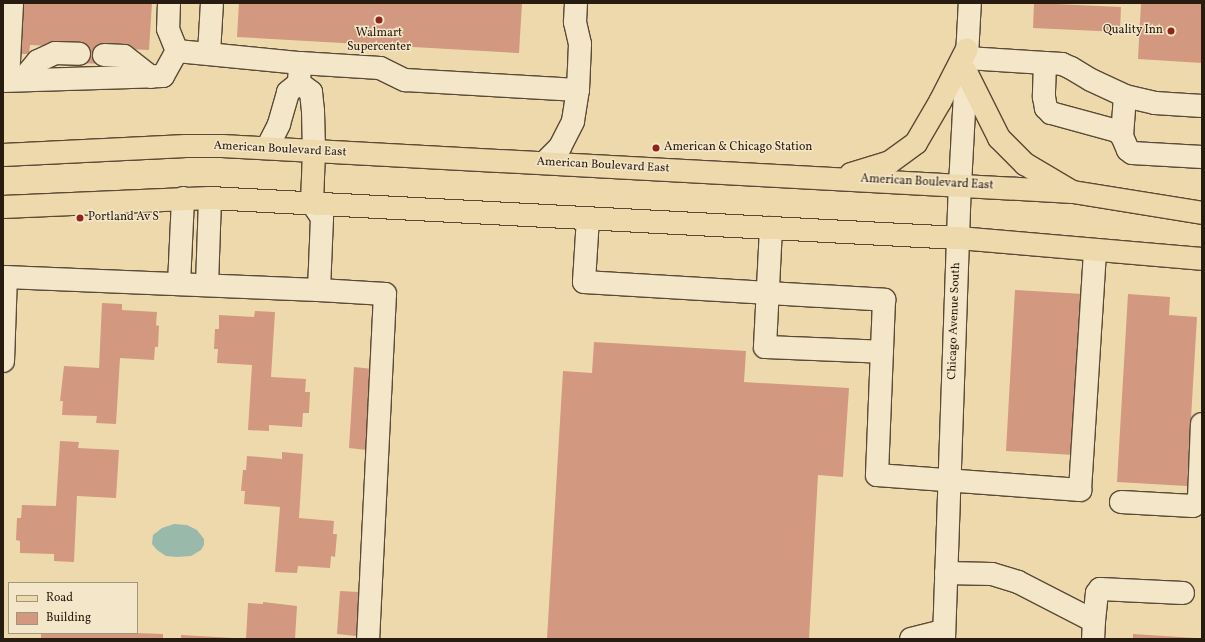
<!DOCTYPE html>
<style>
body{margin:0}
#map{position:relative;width:1205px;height:642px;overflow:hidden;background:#eed9ac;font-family:Vollkorn,serif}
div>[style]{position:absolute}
.water>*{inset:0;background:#99baaa}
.building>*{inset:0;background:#d39880}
.roads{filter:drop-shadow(1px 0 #5a4a36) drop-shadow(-1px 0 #5a4a36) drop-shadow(0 1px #5a4a36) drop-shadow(0 -1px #5a4a36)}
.minor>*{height:22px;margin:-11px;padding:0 11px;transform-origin:11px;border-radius:11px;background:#f4e6c9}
.major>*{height:22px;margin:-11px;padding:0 11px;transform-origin:11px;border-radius:11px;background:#eed9ac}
.dots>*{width:11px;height:11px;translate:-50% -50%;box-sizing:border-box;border:2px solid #f4e6c9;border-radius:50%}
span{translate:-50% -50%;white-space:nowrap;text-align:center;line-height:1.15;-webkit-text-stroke:3px #f4e6c9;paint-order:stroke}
.poi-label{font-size:12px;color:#281b0f}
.right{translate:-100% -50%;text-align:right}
.left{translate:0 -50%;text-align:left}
.street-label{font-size:12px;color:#281b0f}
.frame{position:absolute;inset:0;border:4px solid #281b0f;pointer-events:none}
.legend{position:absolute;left:8px;top:582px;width:130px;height:52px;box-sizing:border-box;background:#f4e6c9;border:1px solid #a2957f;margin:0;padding:5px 7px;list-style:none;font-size:12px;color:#281b0f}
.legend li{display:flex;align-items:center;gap:8px;height:20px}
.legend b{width:20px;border:1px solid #a2957f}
</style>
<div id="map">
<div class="water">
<i style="clip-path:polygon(174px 524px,187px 525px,197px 530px,204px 539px,204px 545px,201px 550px,191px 556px,177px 557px,166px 556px,157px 550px,152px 544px,153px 535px,162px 528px)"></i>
</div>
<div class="building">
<i style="clip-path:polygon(24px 3px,152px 3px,149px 50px,104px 48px,103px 64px,79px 63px,80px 47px,30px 45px,29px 54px,21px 54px)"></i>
<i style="clip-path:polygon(239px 3px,522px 3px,519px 53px,237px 37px)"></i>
<i style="clip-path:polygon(1034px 3px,1121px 7px,1120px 32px,1033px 28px)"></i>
<i style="clip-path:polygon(1141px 3px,1202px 4px,1202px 63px,1138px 59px)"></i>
<i style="clip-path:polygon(1015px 290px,1083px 294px,1074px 455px,1006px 451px)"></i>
<i style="clip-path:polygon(1128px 294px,1170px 297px,1169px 315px,1197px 317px,1187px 486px,1117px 482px)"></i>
<i style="clip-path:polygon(102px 303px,122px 304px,122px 310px,157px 312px,156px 325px,159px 326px,158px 347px,155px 347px,154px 360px,120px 358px,116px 424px,96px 423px,97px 416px,62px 415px,63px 401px,60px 401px,64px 366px,99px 368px)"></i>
<i style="clip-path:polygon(255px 311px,275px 312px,271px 377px,306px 379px,305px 392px,310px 392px,309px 413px,303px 413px,302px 427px,269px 425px,269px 431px,248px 430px,252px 365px,217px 363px,218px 349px,214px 349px,215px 329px,219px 329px,219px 315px,254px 317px)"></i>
<i style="clip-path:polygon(594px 342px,746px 351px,744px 382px,849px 388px,843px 477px,818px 475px,809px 639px,547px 639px,563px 371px,592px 373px)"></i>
<i style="clip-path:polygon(354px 367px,373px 369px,367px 450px,349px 448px)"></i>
<i style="clip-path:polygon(60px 441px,79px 442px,78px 448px,119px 450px,116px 498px,77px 496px,74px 562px,54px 561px,54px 554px,20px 553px,20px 541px,16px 540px,17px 518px,21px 518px,22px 505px,56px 506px)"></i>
<i style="clip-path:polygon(282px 452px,303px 454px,299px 518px,334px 521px,333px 534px,337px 534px,335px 557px,331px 556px,330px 568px,298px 566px,297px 573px,275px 572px,280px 507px,244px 504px,245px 491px,241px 491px,243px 470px,246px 470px,247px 456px,282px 459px)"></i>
<i style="clip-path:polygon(340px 591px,359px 592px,356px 636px,337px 634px)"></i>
<i style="clip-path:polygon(263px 602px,297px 606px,295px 639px,246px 639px,248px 603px,263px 604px)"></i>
<i style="clip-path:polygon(41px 633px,137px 633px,163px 634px,163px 639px,41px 639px)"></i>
<i style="clip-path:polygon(1133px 634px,1195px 638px,1195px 639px,1133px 639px)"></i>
<i style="clip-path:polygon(181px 635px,233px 638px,233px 639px,181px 639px)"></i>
</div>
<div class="roads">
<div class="minor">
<i style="left:169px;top:3px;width:26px;rotate:92deg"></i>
<i style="left:168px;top:29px;width:24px;rotate:68deg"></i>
<i style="left:209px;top:53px;width:50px;rotate:-86.6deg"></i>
<i style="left:104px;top:55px;width:20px;rotate:3deg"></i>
<i style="left:124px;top:56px;width:34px;rotate:38deg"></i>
<i style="left:967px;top:58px;width:78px;rotate:3.7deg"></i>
<i style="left:1045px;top:63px;width:34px;rotate:92deg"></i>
<i style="left:1044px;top:97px;width:11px;rotate:80deg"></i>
<i style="left:1046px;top:108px;width:7px;rotate:45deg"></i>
<i style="left:1051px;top:113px;width:68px;rotate:15.3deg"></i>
<i style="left:1117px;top:131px;width:7px;rotate:45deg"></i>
<i style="left:1122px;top:136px;width:15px;rotate:67deg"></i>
<i style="left:1128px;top:150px;width:5px;rotate:37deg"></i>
<i style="left:1132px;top:153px;width:70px;rotate:3.3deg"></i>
<i style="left:1045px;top:63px;width:17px;rotate:3deg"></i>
<i style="left:1062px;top:64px;width:10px;rotate:24deg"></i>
<i style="left:1071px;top:68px;width:23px;rotate:31deg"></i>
<i style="left:1091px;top:80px;width:38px;rotate:25deg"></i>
<i style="left:1125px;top:96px;width:31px;rotate:13deg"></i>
<i style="left:1155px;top:103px;width:47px;rotate:3.7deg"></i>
<i style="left:8px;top:80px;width:77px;rotate:-87deg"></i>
<i style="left:22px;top:80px;width:25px;rotate:-50deg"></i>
<i style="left:38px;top:61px;width:19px;rotate:-25deg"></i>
<i style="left:55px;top:53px;width:24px;rotate:2deg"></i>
<i style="left:3px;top:81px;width:160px;rotate:-1.8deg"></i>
<i style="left:163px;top:76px;width:29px;rotate:-61deg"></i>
<i style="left:177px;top:51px;width:124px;rotate:5.6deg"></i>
<i style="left:300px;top:63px;width:80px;rotate:3.6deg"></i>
<i style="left:380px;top:68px;width:28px;rotate:26deg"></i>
<i style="left:405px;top:80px;width:173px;rotate:3.3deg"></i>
<i style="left:578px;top:90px;width:46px;rotate:-87.5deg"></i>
<i style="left:580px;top:44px;width:23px;rotate:-103deg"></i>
<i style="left:575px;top:22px;width:19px;rotate:-87deg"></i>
<i style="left:299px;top:83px;width:15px;rotate:37deg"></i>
<i style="left:311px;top:92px;width:19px;rotate:84deg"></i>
<i style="left:313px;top:111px;width:40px;rotate:88.6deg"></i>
<i style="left:1122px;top:136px;width:40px;rotate:-85.7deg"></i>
<i style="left:267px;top:148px;width:27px;rotate:-63deg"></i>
<i style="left:279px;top:124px;width:33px;rotate:-74deg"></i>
<i style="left:288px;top:92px;width:14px;rotate:-39deg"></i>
<i style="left:299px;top:83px;width:20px;rotate:-87deg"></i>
<i style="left:544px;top:163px;width:23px;rotate:-45deg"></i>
<i style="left:560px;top:147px;width:29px;rotate:-63deg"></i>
<i style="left:573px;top:121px;width:31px;rotate:-81deg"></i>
<i style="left:312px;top:203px;width:18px;rotate:56deg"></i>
<i style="left:322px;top:218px;width:72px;rotate:92.4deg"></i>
<i style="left:319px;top:290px;width:66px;rotate:3.5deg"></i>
<i style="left:385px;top:294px;width:345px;rotate:92.8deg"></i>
<i style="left:588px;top:218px;width:64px;rotate:93.6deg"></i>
<i style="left:584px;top:282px;width:301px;rotate:3.4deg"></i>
<i style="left:884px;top:300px;width:175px;rotate:92.3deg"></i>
<i style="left:877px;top:475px;width:204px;rotate:4.2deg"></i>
<i style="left:1080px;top:490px;width:240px;rotate:-86.4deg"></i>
<i style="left:771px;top:228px;width:119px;rotate:92.9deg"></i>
<i style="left:765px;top:347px;width:117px;rotate:2.4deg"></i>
<i style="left:179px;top:284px;width:86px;rotate:-87.3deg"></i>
<i style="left:207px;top:285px;width:87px;rotate:-88deg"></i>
<i style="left:3px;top:361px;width:84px;rotate:-88deg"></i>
<i style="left:6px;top:277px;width:313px;rotate:2.4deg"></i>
<i style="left:1121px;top:502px;width:72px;rotate:3.2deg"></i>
<i style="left:1193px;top:506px;width:10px;rotate:-53deg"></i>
<i style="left:1199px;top:498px;width:74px;rotate:-87.7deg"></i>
<i style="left:946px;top:573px;width:46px;rotate:1.2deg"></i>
<i style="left:992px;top:574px;width:27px;rotate:17deg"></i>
<i style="left:1018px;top:582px;width:85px;rotate:27.2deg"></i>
<i style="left:1094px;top:621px;width:18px;rotate:93deg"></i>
<i style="left:1094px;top:621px;width:28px;rotate:-84deg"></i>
<i style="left:1097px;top:593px;width:5px;rotate:-53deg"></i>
<i style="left:1100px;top:589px;width:83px;rotate:2.8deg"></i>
<i style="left:911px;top:639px;width:34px;rotate:-14deg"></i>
<i style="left:944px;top:639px;width:454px;rotate:-88deg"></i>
<i style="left:960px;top:185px;width:182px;rotate:-86.9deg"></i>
</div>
<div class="major">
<i style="left:966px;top:72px;width:74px;rotate:63.4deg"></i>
<i style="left:999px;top:138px;width:37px;rotate:45deg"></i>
<i style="left:1025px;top:164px;width:51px;rotate:30.6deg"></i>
<i style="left:3px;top:155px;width:183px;rotate:-2.8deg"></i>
<i style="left:186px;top:146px;width:36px"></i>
<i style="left:222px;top:146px;width:852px;rotate:3.09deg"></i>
<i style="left:1073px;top:192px;width:131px;rotate:9.2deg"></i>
<i style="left:851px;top:174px;width:41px;rotate:-17.1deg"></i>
<i style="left:890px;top:162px;width:32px;rotate:-36deg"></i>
<i style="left:916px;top:143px;width:48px;rotate:-59.7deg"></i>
<i style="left:940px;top:102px;width:59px;rotate:-63deg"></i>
<i style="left:312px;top:203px;width:52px;rotate:-87.8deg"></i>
<i style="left:3px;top:207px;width:207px;rotate:-2.5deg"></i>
<i style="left:210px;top:198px;width:749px;rotate:3.06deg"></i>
<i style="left:958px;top:238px;width:245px;rotate:4.9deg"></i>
</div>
</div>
<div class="dots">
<i style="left:379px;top:20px;background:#8f2418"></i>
<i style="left:1171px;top:31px;background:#8f2418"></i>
<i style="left:656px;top:148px;background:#8f2418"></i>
<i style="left:80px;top:218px;background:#8f2418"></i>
</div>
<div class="poi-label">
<span class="right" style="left:1163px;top:31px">Quality Inn</span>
<span style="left:379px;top:41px">Walmart<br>Supercenter</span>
<span class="left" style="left:664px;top:148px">American &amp; Chicago Station</span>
<span class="left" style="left:88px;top:218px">Portland Av S</span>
</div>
<div class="street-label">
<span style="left:280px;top:150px;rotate:3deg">American Boulevard East</span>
<span style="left:603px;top:166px;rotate:3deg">American Boulevard East</span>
<span style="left:927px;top:183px;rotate:3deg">American Boulevard East</span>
<span style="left:955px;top:321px;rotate:-88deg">Chicago Avenue South</span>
</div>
<div class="frame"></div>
<ul class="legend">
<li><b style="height:5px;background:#eed9ac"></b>Road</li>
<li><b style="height:11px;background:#d39880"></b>Building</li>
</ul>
</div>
